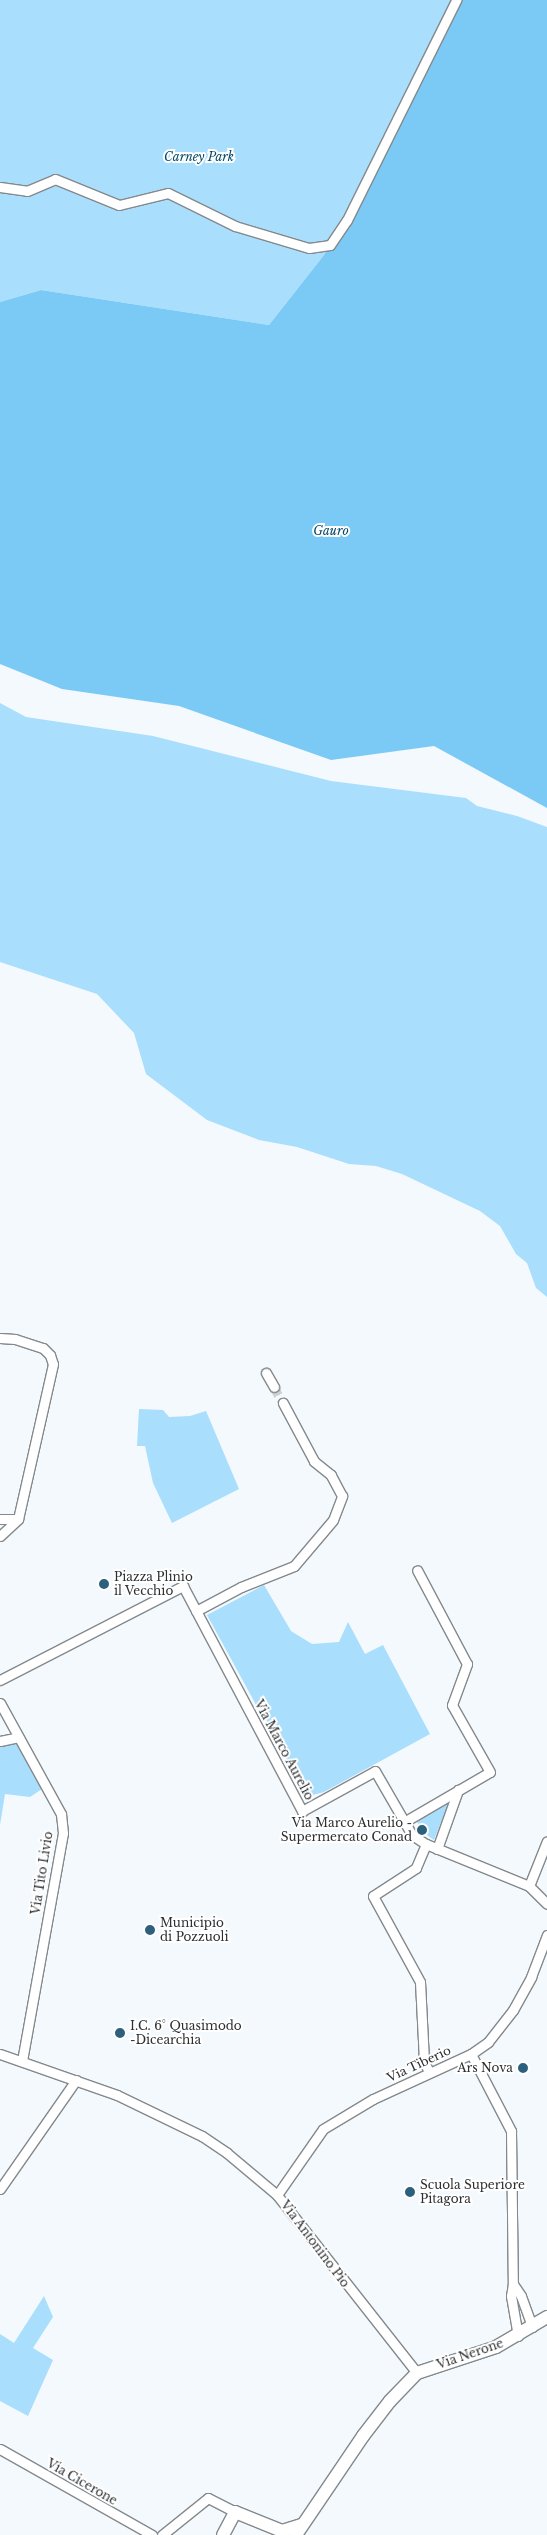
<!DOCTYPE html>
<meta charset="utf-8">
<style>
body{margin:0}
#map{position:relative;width:547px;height:2535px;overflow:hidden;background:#f4f9fd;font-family:"Libre Baskerville",serif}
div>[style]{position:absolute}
.green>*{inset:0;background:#a9defd}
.forest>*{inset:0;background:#7bcaf6}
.street-tunnel>*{height:9px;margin-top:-4.5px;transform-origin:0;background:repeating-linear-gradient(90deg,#ccd1d4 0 9px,transparent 0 13.5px)}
.roads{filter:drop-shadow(1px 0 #84898c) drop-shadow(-1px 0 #84898c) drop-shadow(0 1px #84898c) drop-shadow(0 -1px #84898c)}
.street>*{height:9px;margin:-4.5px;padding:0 4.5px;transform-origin:4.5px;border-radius:4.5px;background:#fff}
.secondary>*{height:12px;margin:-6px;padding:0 6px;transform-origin:6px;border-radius:6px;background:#fff}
.dots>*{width:14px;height:14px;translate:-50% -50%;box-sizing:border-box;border:2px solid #fff;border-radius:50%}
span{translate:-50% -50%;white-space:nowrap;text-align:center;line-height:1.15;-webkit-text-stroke:4px #fff;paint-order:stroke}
.park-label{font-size:12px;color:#064966;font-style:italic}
.poi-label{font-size:12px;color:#2d2f31}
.left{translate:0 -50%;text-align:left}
.right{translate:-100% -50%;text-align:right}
.street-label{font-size:12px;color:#2d2f31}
</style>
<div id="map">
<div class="green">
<i style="clip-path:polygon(0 0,450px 0,324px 255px,269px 325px,41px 290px,0 302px)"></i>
<i style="clip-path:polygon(0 703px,26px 717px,153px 736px,331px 781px,466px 798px,477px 806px,517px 816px,547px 827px,547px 1297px,536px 1288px,527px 1263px,516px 1254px,500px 1226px,480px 1211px,402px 1174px,376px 1166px,349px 1164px,297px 1147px,259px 1140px,207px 1120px,146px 1074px,134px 1033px,97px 994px,0 962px)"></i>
<i style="clip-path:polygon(139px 1409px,163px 1410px,169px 1417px,190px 1416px,206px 1411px,239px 1489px,172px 1523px,153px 1483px,145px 1446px,137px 1446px)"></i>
<i style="clip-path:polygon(264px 1585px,291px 1631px,312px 1644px,339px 1642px,348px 1622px,365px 1654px,383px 1645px,430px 1734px,324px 1792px,313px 1795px,303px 1791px,207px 1615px)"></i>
<i style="clip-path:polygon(16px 1741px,42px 1789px,30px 1797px,5px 1794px,0 1825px,0 1745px)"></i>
<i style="clip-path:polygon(450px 1800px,434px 1840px,424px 1833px,416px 1820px)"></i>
<i style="clip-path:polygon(44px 2296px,53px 2317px,33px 2348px,53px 2360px,28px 2416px,0 2401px,0 2334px,14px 2343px)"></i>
</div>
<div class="forest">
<i style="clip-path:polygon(450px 0,547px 0,547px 808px,434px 746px,331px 760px,179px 706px,62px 689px,0 664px,0 302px,41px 290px,269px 325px,324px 255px)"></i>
</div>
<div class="street-tunnel">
<i style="left:274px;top:1387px;width:18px;rotate:61deg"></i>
</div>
<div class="roads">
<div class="street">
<i style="left:0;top:187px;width:27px;rotate:8deg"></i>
<i style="left:27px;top:191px;width:30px;rotate:-23deg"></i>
<i style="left:55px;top:179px;width:69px;rotate:22.1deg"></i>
<i style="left:119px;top:205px;width:50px;rotate:-13.8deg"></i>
<i style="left:168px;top:193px;width:75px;rotate:26.2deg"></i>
<i style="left:235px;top:226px;width:77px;rotate:16.6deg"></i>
<i style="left:309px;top:248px;width:21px;rotate:-8deg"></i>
<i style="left:330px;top:245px;width:30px;rotate:-56deg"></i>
<i style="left:347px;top:220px;width:246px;rotate:-63.6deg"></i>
<i style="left:0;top:1338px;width:15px;rotate:4deg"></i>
<i style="left:15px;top:1339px;width:29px;rotate:18deg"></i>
<i style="left:43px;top:1348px;width:10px;rotate:45deg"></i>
<i style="left:50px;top:1355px;width:9px;rotate:72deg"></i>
<i style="left:53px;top:1364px;width:159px;rotate:102.7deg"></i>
<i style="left:18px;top:1519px;width:18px;rotate:180deg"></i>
<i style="left:266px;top:1373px;width:16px;rotate:60deg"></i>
<i style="left:0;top:1536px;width:25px;rotate:-43deg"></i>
<i style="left:196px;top:1611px;width:51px;rotate:-28.1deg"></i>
<i style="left:241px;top:1587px;width:57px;rotate:-21.6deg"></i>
<i style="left:294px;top:1566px;width:60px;rotate:-49.7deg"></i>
<i style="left:333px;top:1520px;width:26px;rotate:-69deg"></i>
<i style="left:342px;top:1496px;width:24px;rotate:-118deg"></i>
<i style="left:331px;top:1475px;width:22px;rotate:-141deg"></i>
<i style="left:314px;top:1461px;width:66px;rotate:-118.1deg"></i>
<i style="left:0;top:1680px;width:206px;rotate:-27.2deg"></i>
<i style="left:183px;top:1586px;width:255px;rotate:62.1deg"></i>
<i style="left:302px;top:1811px;width:83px;rotate:-28.7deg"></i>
<i style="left:375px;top:1771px;width:74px;rotate:60deg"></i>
<i style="left:412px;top:1835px;width:17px;rotate:33deg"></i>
<i style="left:426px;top:1844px;width:111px;rotate:22.2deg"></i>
<i style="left:529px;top:1886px;width:25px;rotate:45deg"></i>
<i style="left:0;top:1703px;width:127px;rotate:61.2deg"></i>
<i style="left:61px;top:1814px;width:19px;rotate:84deg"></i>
<i style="left:63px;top:1833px;width:232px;rotate:100.2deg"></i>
<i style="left:0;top:1741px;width:19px;rotate:-12deg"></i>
<i style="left:404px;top:1822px;width:99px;rotate:-30.2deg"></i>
<i style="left:490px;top:1772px;width:77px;rotate:-119.6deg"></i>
<i style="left:452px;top:1705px;width:44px;rotate:-69.9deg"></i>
<i style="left:467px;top:1664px;width:106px;rotate:-118deg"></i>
<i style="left:426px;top:1844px;width:26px;rotate:113deg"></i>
<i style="left:416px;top:1868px;width:51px;rotate:146.9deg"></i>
<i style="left:373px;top:1896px;width:98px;rotate:61.3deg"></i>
<i style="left:420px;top:1982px;width:80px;rotate:87.1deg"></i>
<i style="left:424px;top:2062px;width:11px;rotate:63deg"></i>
<i style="left:437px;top:1849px;width:63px;rotate:-70.4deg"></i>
<i style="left:529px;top:1886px;width:48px;rotate:-68.2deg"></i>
<i style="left:0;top:2054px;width:124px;rotate:19.3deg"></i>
<i style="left:117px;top:2095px;width:94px;rotate:25.8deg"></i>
<i style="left:202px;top:2136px;width:30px;rotate:34deg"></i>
<i style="left:227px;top:2153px;width:65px;rotate:40deg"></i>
<i style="left:277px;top:2195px;width:226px;rotate:51.8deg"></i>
<i style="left:471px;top:2054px;width:87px;rotate:62.5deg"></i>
<i style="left:511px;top:2131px;width:153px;rotate:89.3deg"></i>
<i style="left:0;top:2189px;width:133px;rotate:-55.1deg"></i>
<i style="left:277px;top:2195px;width:80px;rotate:-55.1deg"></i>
<i style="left:323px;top:2129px;width:58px;rotate:-31deg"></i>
<i style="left:373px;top:2099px;width:108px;rotate:-24.7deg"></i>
<i style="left:471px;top:2054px;width:21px;rotate:-35deg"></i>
<i style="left:488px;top:2042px;width:41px;rotate:-52deg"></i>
<i style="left:513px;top:2010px;width:38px;rotate:-61deg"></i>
<i style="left:531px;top:1977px;width:45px;rotate:-69.1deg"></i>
<i style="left:518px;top:2336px;width:41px;rotate:-99.9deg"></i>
<i style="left:511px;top:2296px;width:12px;rotate:-81deg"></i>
<i style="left:513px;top:2284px;width:14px;rotate:56deg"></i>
<i style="left:521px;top:2296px;width:33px;rotate:70deg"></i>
<i style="left:0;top:2449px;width:175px;rotate:29.5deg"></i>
<i style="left:162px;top:2535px;width:59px;rotate:-38.8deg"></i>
<i style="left:208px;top:2498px;width:30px;rotate:27deg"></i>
</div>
<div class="secondary">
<i style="left:223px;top:2535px;width:26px;rotate:-62deg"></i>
<i style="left:235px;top:2512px;width:51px;rotate:22deg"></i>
<i style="left:282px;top:2531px;width:21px;rotate:-17deg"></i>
<i style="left:296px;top:2535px;width:120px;rotate:-55.9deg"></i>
<i style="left:363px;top:2436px;width:44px;rotate:-52.4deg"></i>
<i style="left:390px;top:2401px;width:39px;rotate:-46deg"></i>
<i style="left:417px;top:2373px;width:83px;rotate:-18.2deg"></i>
<i style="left:496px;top:2347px;width:59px;rotate:-30.5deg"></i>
</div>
</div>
<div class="dots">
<i style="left:104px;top:1584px;background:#2c607d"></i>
<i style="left:422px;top:1830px;background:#2c607d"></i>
<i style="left:150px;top:1930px;background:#2c607d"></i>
<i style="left:120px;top:2033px;background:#2c607d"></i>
<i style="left:523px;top:2068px;background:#2c607d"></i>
<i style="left:410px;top:2192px;background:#2c607d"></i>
</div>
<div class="park-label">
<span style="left:199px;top:157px">Carney Park</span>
<span style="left:331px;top:531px">Gauro</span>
</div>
<div class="poi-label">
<span class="left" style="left:114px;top:1584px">Piazza Plinio<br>il Vecchio</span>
<span class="right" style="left:412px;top:1830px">Via Marco Aurelio -<br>Supermercato Conad</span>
<span class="left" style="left:160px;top:1930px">Municipio<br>di Pozzuoli</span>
<span class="left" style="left:130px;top:2033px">I.C. 6° Quasimodo<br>-Dicearchia</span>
<span class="right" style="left:513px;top:2068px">Ars Nova</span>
<span class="left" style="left:420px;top:2192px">Scuola Superiore<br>Pitagora</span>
</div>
<div class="street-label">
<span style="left:284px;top:1750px;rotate:62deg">Via Marco Aurelio</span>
<span style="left:42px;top:1873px;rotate:-81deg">Via Tito Livio</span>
<span style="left:419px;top:2064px;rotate:-25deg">Via Tiberio</span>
<span style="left:315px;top:2244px;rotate:53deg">Via Antonino Pio</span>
<span style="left:470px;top:2354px;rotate:-19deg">Via Nerone</span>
<span style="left:82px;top:2482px;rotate:30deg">Via Cicerone</span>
</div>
</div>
